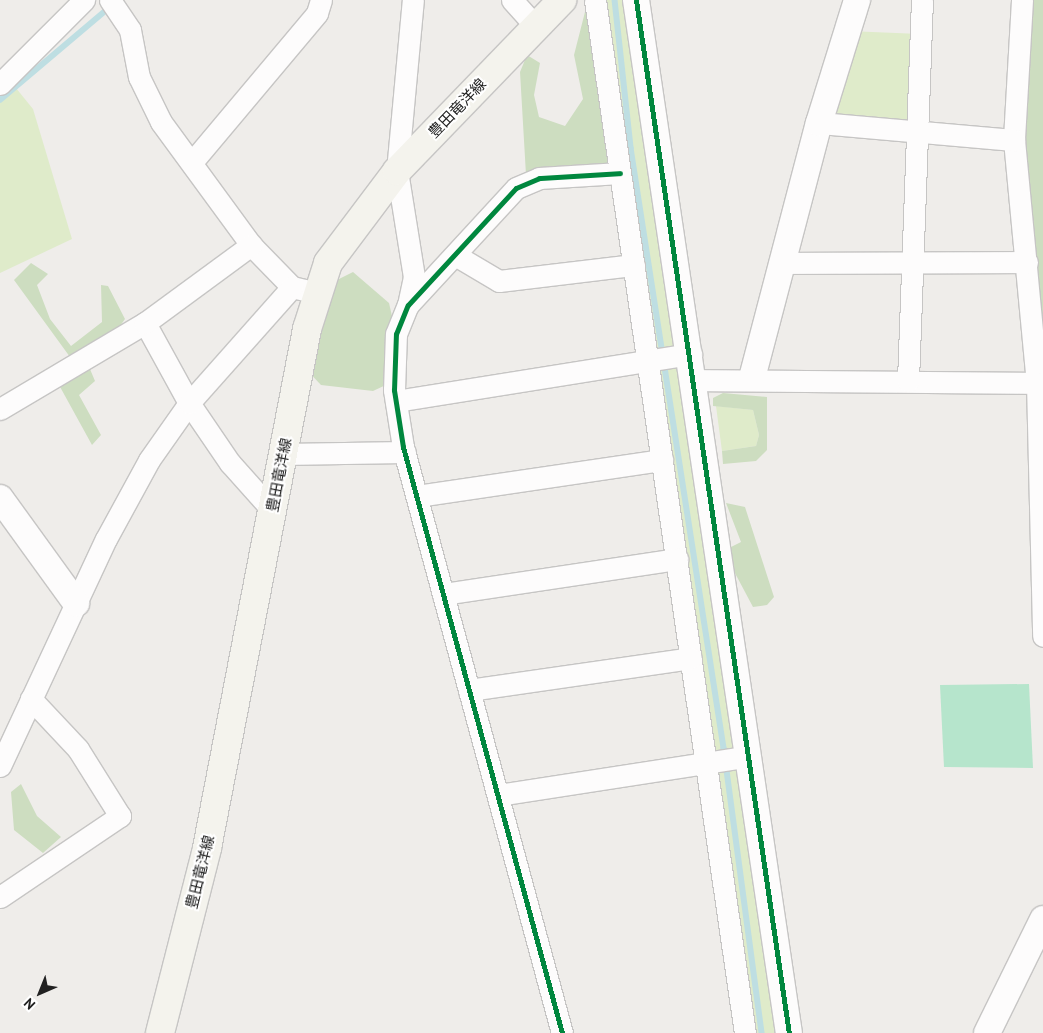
<!DOCTYPE html>
<meta charset="utf-8">
<style>
body{margin:0}
#map{position:relative;width:1043px;height:1033px;overflow:hidden;background:#efedea;font-family:"PT Sans","Noto Sans JP",sans-serif}
div>[style]{position:absolute}
.grass>*{inset:0;background:#dfebca}
.forest>*{inset:0;background:#cdddc0}
.pitch>*{inset:0;background:#b6e5cc}
.stream>*{height:5.5px;margin:-2.75px;padding:0 2.75px;transform-origin:2.75px;border-radius:2.75px;background:#bedee2}
.roads{filter:drop-shadow(1px 0 #c6c5c4) drop-shadow(-1px 0 #c6c5c4) drop-shadow(0 1px #c6c5c4) drop-shadow(0 -1px #c6c5c4)}
.minor>*{height:21px;margin:-10.5px;padding:0 10.5px;transform-origin:10.5px;border-radius:10.5px;background:#fdfcfc}
.tertiary>*{height:26px;margin:-13px;padding:0 13px;transform-origin:13px;border-radius:13px;background:#fdfcfc}
.secondary>*{height:28px;margin:-14px;padding:0 14px;transform-origin:14px;border-radius:14px;background:#f4f3ed}
.cycleway>*{height:5px;margin:-2.5px;padding:0 2.5px;transform-origin:2.5px;border-radius:2.5px;background:#00873e}
span{translate:-50% -50%;white-space:nowrap;text-align:center;line-height:1.15;-webkit-text-stroke:4px #fff;paint-order:stroke}
.street-label{font-size:15px;color:#212121}
.north{position:absolute;left:15px;top:968px;width:50px;height:50px;-webkit-text-stroke:4px #fff;paint-order:stroke;rotate:224deg;font-size:14px;font-weight:700;line-height:20px;text-align:center;color:#212121}
.north::after{content:'';display:block;margin:auto;width:18px;height:22px;background:#212121;clip-path:polygon(50% 0,100% 100%,50% 72%,0 100%)}
</style>
<div id="map">
<div class="grass">
<i style="clip-path:polygon(595px 0,628px 0,787px 1033px,745px 1033px)"></i>
<i style="clip-path:polygon(848px 31px,920px 34px,908px 131px,819px 123px)"></i>
<i style="clip-path:polygon(7px 77px,33px 109px,72px 239px,0 273px,0 84px)"></i>
<i style="clip-path:polygon(716px 406px,753px 410px,759px 435px,756px 446px,722px 451px)"></i>
</div>
<div class="forest">
<i style="clip-path:polygon(1022px 0,1043px 0,1043px 365px,1014px 140px)"></i>
<i style="clip-path:polygon(586px 8px,616px 144px,606px 165px,526px 175px,520px 72px,527px 55px,540px 63px,534px 95px,539px 117px,565px 126px,583px 99px,574px 55px)"></i>
<i style="clip-path:polygon(31px 263px,48px 274px,37px 285px,50px 319px,71px 346px,102px 322px,101px 285px,108px 286px,125px 319px,115px 333px,70px 357px,14px 280px)"></i>
<i style="clip-path:polygon(353px 272px,389px 303px,396px 334px,388px 384px,373px 391px,321px 385px,301px 364px,337px 280px)"></i>
<i style="clip-path:polygon(87px 362px,95px 381px,79px 395px,101px 435px,92px 445px,59px 385px)"></i>
<i style="clip-path:polygon(723px 393px,767px 397px,767px 450px,756px 461px,723px 464px,722px 451px,756px 446px,759px 435px,753px 410px,713px 406px,713px 398px)"></i>
<i style="clip-path:polygon(726px 503px,745px 507px,774px 597px,767px 605px,753px 607px,728px 560px,727px 549px,741px 542px)"></i>
<i style="clip-path:polygon(21px 784px,37px 816px,61px 837px,43px 853px,14px 830px,11px 792px)"></i>
</div>
<div class="pitch">
<i style="clip-path:polygon(1029px 684px,1033px 768px,944px 767px,940px 685px)"></i>
</div>
<div class="stream">
<i style="left:615px;top:0;width:149px;rotate:83.8deg"></i>
<i style="left:631px;top:148px;width:607px;rotate:81.19deg"></i>
<i style="left:724px;top:748px;width:288px;rotate:82.4deg"></i>
<i style="left:0;top:100px;width:143px;rotate:-40.2deg"></i>
</div>
<div class="roads">
<div class="minor">
<i style="left:110px;top:0;width:36px;rotate:56deg"></i>
<i style="left:130px;top:30px;width:48px;rotate:79.2deg"></i>
<i style="left:139px;top:77px;width:50px;rotate:63.9deg"></i>
<i style="left:161px;top:122px;width:152px;rotate:53.8deg"></i>
<i style="left:251px;top:245px;width:59px;rotate:45.7deg"></i>
<i style="left:292px;top:287px;width:13px;rotate:13deg"></i>
<i style="left:512px;top:0;width:36px;rotate:48deg"></i>
<i style="left:595px;top:0;width:1044px;rotate:81.74deg"></i>
<i style="left:1022px;top:0;width:140px;rotate:93.3deg"></i>
<i style="left:1014px;top:140px;width:244px;rotate:84.6deg"></i>
<i style="left:1037px;top:383px;width:253px;rotate:88.6deg"></i>
<i style="left:0;top:84px;width:119px;rotate:-45deg"></i>
<i style="left:819px;top:123px;width:196px;rotate:5deg"></i>
<i style="left:193px;top:161px;width:193px;rotate:-50deg"></i>
<i style="left:317px;top:13px;width:14px;rotate:-73deg"></i>
<i style="left:455px;top:255px;width:51px;rotate:30.6deg"></i>
<i style="left:499px;top:281px;width:136px;rotate:-6.8deg"></i>
<i style="left:782px;top:263px;width:245px;rotate:-0.2deg"></i>
<i style="left:408px;top:305px;width:29px;rotate:-78deg"></i>
<i style="left:414px;top:277px;width:107px;rotate:-99.1deg"></i>
<i style="left:397px;top:171px;width:172px;rotate:-84.7deg"></i>
<i style="left:145px;top:323px;width:91px;rotate:61.2deg"></i>
<i style="left:189px;top:403px;width:73px;rotate:55.7deg"></i>
<i style="left:230px;top:463px;width:63px;rotate:48.2deg"></i>
<i style="left:695px;top:380px;width:342px;rotate:0.5deg"></i>
<i style="left:908px;top:381px;width:381px;rotate:-87.9deg"></i>
<i style="left:396px;top:401px;width:299px;rotate:-9.1deg"></i>
<i style="left:0;top:409px;width:169px;rotate:-30.7deg"></i>
<i style="left:145px;top:323px;width:132px;rotate:-36.3deg"></i>
<i style="left:283px;top:454px;width:122px;rotate:-0.9deg"></i>
<i style="left:417px;top:496px;width:248px;rotate:-8.4deg"></i>
<i style="left:443px;top:594px;width:237px;rotate:-8.5deg"></i>
<i style="left:469px;top:690px;width:224px;rotate:-8.2deg"></i>
<i style="left:0;top:766px;width:251px;rotate:-65deg"></i>
<i style="left:106px;top:539px;width:90px;rotate:-61.4deg"></i>
<i style="left:149px;top:460px;width:70px;rotate:-54.9deg"></i>
<i style="left:189px;top:403px;width:155px;rotate:-48.4deg"></i>
<i style="left:498px;top:795px;width:254px;rotate:-8.8deg"></i>
<i style="left:0;top:897px;width:145px;rotate:-34deg"></i>
<i style="left:120px;top:816px;width:79px;rotate:-122.1deg"></i>
<i style="left:78px;top:749px;width:69px;rotate:-133.2deg"></i>
<i style="left:562px;top:1033px;width:607px;rotate:-105.18deg"></i>
<i style="left:403px;top:447px;width:58px;rotate:-99deg"></i>
<i style="left:394px;top:390px;width:56px;rotate:-88deg"></i>
<i style="left:396px;top:334px;width:31px;rotate:-68deg"></i>
<i style="left:408px;top:305px;width:159px;rotate:-47.3deg"></i>
<i style="left:516px;top:188px;width:25px;rotate:-23deg"></i>
<i style="left:539px;top:178px;width:81px;rotate:-3.5deg"></i>
</div>
<div class="tertiary">
<i style="left:636px;top:0;width:1044px;rotate:81.58deg"></i>
<i style="left:752px;top:378px;width:264px;rotate:-75.3deg"></i>
<i style="left:819px;top:123px;width:129px;rotate:-72.8deg"></i>
<i style="left:0;top:498px;width:130px;rotate:54.1deg"></i>
<i style="left:987px;top:1033px;width:127px;rotate:-63.8deg"></i>
</div>
<div class="secondary">
<i style="left:160px;top:1033px;width:191px;rotate:-75.7deg"></i>
<i style="left:207px;top:848px;width:529px;rotate:-79.09deg"></i>
<i style="left:307px;top:329px;width:69px;rotate:-72.3deg"></i>
<i style="left:328px;top:263px;width:115px;rotate:-53.1deg"></i>
<i style="left:397px;top:171px;width:238px;rotate:-46deg"></i>
</div>
</div>
<div class="cycleway">
<i style="left:636px;top:0;width:1044px;rotate:81.58deg"></i>
<i style="left:562px;top:1033px;width:607px;rotate:-105.18deg"></i>
<i style="left:403px;top:447px;width:58px;rotate:-99deg"></i>
<i style="left:394px;top:390px;width:56px;rotate:-88deg"></i>
<i style="left:396px;top:334px;width:31px;rotate:-68deg"></i>
<i style="left:408px;top:305px;width:159px;rotate:-47.3deg"></i>
<i style="left:516px;top:188px;width:25px;rotate:-23deg"></i>
<i style="left:539px;top:178px;width:81px;rotate:-3.5deg"></i>
</div>
<div class="street-label">
<span style="left:457px;top:108px;rotate:-46deg">豊田竜洋線</span>
<span style="left:279px;top:475px;rotate:-79deg">豊田竜洋線</span>
<span style="left:200px;top:872px;rotate:-76deg">豊田竜洋線</span>
</div>
<div class="north">N</div>
</div>
